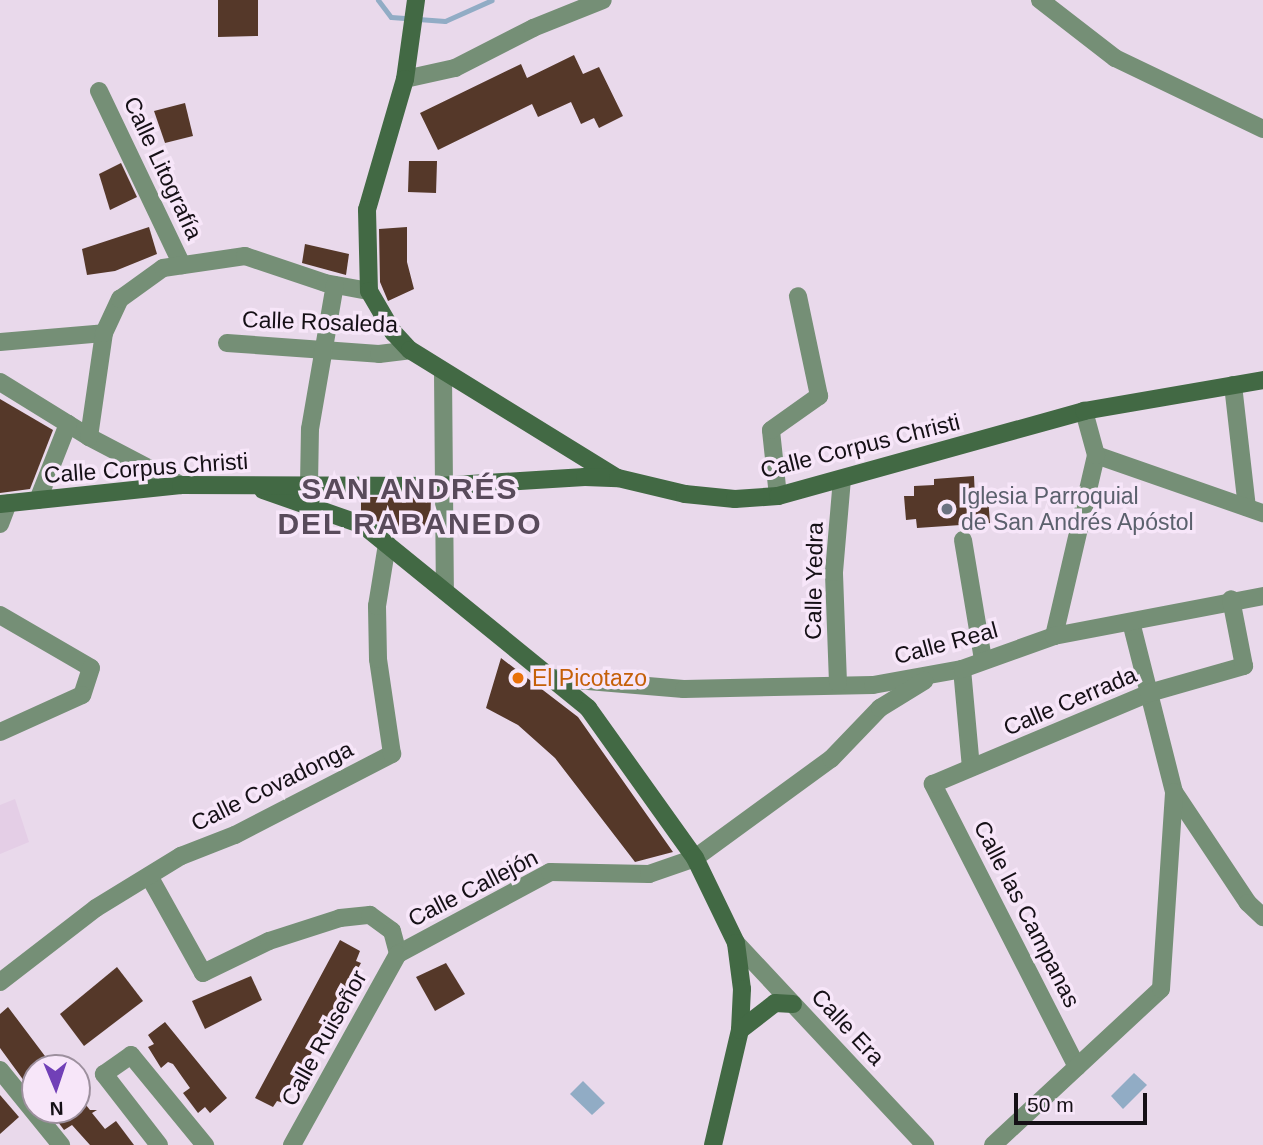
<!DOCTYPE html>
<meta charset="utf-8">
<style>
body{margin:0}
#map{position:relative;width:1263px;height:1145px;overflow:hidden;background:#e9d9eb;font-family:Helvetica,sans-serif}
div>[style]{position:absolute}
.built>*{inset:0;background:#e4cee6}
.water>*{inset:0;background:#91acc5}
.stream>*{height:5px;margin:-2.5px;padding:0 2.5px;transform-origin:2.5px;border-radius:2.5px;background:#91acc5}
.building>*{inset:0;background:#553829}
.street>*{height:18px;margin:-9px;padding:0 9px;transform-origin:9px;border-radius:9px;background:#758f76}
.secondary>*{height:18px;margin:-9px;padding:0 9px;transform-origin:9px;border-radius:9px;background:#426944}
.dots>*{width:19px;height:19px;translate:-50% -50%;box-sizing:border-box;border:4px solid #f7e6f9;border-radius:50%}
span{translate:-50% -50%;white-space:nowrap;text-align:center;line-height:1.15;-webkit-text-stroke:7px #f7e6f9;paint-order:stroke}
.street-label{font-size:23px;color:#151016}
.worship-label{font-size:23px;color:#5b616d}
.left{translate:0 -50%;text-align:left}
.food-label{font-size:23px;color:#c56008}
.district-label{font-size:30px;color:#594b5b;font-weight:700;letter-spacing:2px}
.north{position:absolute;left:21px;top:1054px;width:70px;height:70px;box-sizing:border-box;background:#f7e6f9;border:2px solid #9d909e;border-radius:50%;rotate:178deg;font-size:19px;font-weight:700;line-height:28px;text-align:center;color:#151016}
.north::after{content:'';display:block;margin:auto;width:24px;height:32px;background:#7140b7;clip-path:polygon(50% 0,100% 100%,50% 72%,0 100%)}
.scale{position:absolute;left:1014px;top:1093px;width:133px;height:32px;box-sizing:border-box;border:4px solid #151016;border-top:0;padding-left:9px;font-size:21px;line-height:24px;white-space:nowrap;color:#151016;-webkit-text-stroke:5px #f7e6f9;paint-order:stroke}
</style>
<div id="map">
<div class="built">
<i style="clip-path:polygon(15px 799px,29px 842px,0 854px,0 805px)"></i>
</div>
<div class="water">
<i style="clip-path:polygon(1134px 1073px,1147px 1085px,1123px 1109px,1111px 1096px)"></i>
<i style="clip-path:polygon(583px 1081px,605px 1103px,592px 1115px,570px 1094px)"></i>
</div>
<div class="stream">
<i style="left:378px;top:0;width:21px;rotate:53deg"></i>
<i style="left:391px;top:17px;width:54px;rotate:4.2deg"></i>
<i style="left:445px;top:21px;width:51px;rotate:-24.1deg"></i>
</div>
<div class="building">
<i style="clip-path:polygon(218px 0,258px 0,258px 36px,218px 37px)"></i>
<i style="clip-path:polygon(574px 55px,583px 74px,599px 67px,623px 116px,599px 128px,594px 118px,581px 124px,571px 102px,538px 117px,532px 104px,438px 150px,420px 113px,521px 64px,527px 78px)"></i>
<i style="clip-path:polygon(185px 103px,193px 136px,165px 143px,154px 111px)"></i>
<i style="clip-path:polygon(409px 161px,437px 161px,436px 193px,408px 192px)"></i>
<i style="clip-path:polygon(121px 163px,137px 197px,110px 210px,99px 174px)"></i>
<i style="clip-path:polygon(149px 227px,157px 254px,115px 271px,87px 275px,82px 249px)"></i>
<i style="clip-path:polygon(407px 227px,407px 262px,414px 289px,388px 301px,380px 282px,379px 229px)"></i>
<i style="clip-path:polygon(305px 244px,349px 254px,346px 275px,302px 263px)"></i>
<i style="clip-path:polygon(0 399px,53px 430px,30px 489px,0 493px)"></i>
<i style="clip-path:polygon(974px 476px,975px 498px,988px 497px,990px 523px,917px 528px,916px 519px,906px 520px,904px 496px,914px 496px,914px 486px,934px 485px,934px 479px)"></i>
<i style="clip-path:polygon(361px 497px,431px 497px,430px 529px,393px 528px,377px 521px,361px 512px)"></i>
<i style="clip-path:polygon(501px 658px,578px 717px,673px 852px,635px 862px,555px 758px,518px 725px,486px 708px)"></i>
<i style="clip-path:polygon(340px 940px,360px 951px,356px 961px,361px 963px,284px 1103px,277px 1101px,273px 1107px,255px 1098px)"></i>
<i style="clip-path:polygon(446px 963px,465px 994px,435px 1011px,416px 977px)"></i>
<i style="clip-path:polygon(117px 967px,143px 1001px,84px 1046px,60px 1014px)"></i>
<i style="clip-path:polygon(251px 976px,262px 1000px,205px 1029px,192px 1001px)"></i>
<i style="clip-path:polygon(8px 1007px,54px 1068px,35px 1068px,35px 1080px,27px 1085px,0 1048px,0 1014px)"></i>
<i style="clip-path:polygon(165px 1022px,227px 1098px,210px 1113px,205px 1107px,198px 1113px,183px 1093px,190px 1088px,173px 1064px,168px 1062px,161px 1068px,148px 1047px,154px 1044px,148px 1035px)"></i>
<i style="clip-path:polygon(77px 1094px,90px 1110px,97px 1110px,92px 1113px,105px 1129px,116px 1121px,134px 1145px,90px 1145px,72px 1125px,64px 1130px,49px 1110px,77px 1110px)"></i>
<i style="clip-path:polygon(0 1095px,19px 1117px,0 1134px)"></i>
</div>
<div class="street">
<i style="left:1040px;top:0;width:95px;rotate:37.7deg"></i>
<i style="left:1115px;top:58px;width:164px;rotate:25.6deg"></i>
<i style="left:405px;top:79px;width:51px;rotate:-12.4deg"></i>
<i style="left:455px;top:68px;width:88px;rotate:-27.1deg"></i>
<i style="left:533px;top:28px;width:75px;rotate:-21.8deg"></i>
<i style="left:99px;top:91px;width:193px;rotate:64.5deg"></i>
<i style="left:0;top:342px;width:104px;rotate:-4.9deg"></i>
<i style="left:227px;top:343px;width:152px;rotate:4.1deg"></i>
<i style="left:379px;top:354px;width:31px;rotate:-7deg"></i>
<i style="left:443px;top:373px;width:218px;rotate:89.5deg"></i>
<i style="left:0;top:382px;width:105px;rotate:31.7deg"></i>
<i style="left:89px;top:437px;width:104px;rotate:27.6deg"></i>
<i style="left:1233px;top:385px;width:123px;rotate:83.5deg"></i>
<i style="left:89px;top:437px;width:105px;rotate:-81.8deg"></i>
<i style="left:104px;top:333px;width:38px;rotate:-65deg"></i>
<i style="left:120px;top:299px;width:53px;rotate:-35.8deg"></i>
<i style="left:163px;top:268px;width:83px;rotate:-8.3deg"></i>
<i style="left:245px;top:256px;width:84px;rotate:18.6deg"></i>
<i style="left:325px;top:283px;width:45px;rotate:10.3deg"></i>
<i style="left:1096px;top:455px;width:177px;rotate:19.2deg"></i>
<i style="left:309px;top:485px;width:56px;rotate:-89deg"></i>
<i style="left:310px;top:429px;width:146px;rotate:-80.2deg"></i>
<i style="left:778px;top:496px;width:66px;rotate:-96.1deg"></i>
<i style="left:771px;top:430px;width:59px;rotate:-35.3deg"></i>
<i style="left:819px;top:396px;width:102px;rotate:-101.9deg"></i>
<i style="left:38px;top:500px;width:82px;rotate:-68.5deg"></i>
<i style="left:0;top:524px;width:22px;rotate:-69deg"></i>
<i style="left:963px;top:540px;width:122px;rotate:80.5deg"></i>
<i style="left:0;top:615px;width:105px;rotate:30.2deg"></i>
<i style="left:91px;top:668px;width:28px;rotate:108deg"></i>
<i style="left:82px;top:695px;width:90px;rotate:155.7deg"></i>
<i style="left:1131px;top:622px;width:175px;rotate:75.8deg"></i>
<i style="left:1174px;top:792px;width:133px;rotate:56.3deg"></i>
<i style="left:1248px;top:903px;width:21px;rotate:43deg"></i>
<i style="left:1054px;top:636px;width:186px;rotate:-76.9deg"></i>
<i style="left:1096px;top:455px;width:46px;rotate:-105.3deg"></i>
<i style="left:962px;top:669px;width:99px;rotate:84.8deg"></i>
<i style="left:552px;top:678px;width:132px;rotate:4.8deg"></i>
<i style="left:684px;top:689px;width:189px;rotate:-1.2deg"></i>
<i style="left:873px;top:685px;width:90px;rotate:-10.2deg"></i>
<i style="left:962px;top:669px;width:98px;rotate:-19.7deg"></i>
<i style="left:1054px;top:636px;width:213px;rotate:-10.8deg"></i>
<i style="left:838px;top:683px;width:111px;rotate:-92.1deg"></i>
<i style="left:834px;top:572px;width:93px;rotate:-85.1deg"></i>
<i style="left:149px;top:876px;width:111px;rotate:60.9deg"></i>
<i style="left:203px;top:973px;width:73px;rotate:-25.9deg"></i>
<i style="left:269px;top:941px;width:75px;rotate:-17.9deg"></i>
<i style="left:340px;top:918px;width:30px;rotate:-6deg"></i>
<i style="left:370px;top:915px;width:27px;rotate:36deg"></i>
<i style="left:392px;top:931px;width:24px;rotate:75deg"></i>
<i style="left:736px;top:943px;width:277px;rotate:46.9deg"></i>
<i style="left:398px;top:954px;width:173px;rotate:-28.3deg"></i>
<i style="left:550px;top:872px;width:99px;rotate:1.2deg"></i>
<i style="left:649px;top:874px;width:49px;rotate:-19.2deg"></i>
<i style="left:695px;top:858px;width:168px;rotate:-36.1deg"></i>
<i style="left:831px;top:759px;width:71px;rotate:-46.1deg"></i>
<i style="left:880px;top:708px;width:52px;rotate:-31.5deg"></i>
<i style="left:0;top:982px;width:121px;rotate:-37.6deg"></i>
<i style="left:96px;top:908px;width:100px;rotate:-31.5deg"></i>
<i style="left:181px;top:856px;width:58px;rotate:-21.3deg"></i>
<i style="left:235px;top:835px;width:177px;rotate:-27.3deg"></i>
<i style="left:392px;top:754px;width:96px;rotate:-98.4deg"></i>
<i style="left:378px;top:659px;width:53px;rotate:-91.1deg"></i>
<i style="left:377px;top:606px;width:63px;rotate:-80.8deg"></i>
<i style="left:1077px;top:1067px;width:318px;rotate:-117deg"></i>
<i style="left:933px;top:784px;width:234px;rotate:-22.8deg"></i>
<i style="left:1149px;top:693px;width:99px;rotate:-15.9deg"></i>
<i style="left:1244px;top:666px;width:68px;rotate:-101deg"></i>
<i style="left:0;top:1070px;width:97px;rotate:50.9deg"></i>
<i style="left:159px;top:1145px;width:90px;rotate:-127.8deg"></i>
<i style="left:104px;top:1074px;width:33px;rotate:-35deg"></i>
<i style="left:131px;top:1055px;width:117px;rotate:50.6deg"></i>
<i style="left:292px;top:1145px;width:218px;rotate:-61deg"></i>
<i style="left:993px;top:1145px;width:229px;rotate:-42.9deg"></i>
<i style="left:1161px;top:989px;width:197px;rotate:-86.2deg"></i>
</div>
<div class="secondary">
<i style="left:416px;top:0;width:80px;rotate:97.9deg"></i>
<i style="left:405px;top:79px;width:136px;rotate:106.2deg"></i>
<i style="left:367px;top:210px;width:81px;rotate:88.6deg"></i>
<i style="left:369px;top:291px;width:48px;rotate:59.7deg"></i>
<i style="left:393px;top:332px;width:25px;rotate:47deg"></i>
<i style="left:410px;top:350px;width:243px;rotate:31.7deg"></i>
<i style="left:263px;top:490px;width:106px;rotate:19.3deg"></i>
<i style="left:363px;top:525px;width:290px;rotate:39.1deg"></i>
<i style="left:588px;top:708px;width:184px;rotate:54.5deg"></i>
<i style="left:695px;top:858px;width:94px;rotate:64.2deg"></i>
<i style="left:736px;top:943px;width:46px;rotate:82.6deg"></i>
<i style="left:742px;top:989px;width:41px;rotate:92.8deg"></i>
<i style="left:740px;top:1030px;width:118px;rotate:103.2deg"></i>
<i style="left:0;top:504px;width:182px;rotate:-6deg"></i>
<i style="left:181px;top:485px;width:257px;rotate:0.2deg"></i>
<i style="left:438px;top:486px;width:147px;rotate:-3.5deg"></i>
<i style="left:585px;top:477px;width:33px;rotate:2deg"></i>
<i style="left:618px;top:478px;width:69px;rotate:13.4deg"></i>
<i style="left:685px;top:494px;width:50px;rotate:5.7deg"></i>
<i style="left:735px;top:499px;width:43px;rotate:-4deg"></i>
<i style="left:778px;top:496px;width:318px;rotate:-15.5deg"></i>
<i style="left:1084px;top:411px;width:182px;rotate:-9.8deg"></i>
<i style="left:740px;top:1030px;width:44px;rotate:-37.6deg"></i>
<i style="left:775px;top:1003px;width:18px;rotate:3deg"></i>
</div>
<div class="dots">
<i style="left:947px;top:509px;background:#6b7280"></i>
<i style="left:518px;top:678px;background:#e8710a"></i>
</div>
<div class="street-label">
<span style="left:163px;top:168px;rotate:65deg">Calle Litografía</span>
<span style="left:320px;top:322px;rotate:2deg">Calle Rosaleda</span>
<span style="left:860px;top:446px;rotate:-14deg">Calle Corpus Christi</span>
<span style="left:146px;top:468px;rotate:-4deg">Calle Corpus Christi</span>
<span style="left:814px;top:581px;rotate:-89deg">Calle Yedra</span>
<span style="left:946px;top:643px;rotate:-15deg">Calle Real</span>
<span style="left:1070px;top:701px;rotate:-23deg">Calle Cerrada</span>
<span style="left:272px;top:786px;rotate:-26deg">Calle Covadonga</span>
<span style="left:473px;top:888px;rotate:-27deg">Calle Callejón</span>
<span style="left:1027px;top:914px;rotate:63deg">Calle las Campanas</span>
<span style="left:848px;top:1027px;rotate:47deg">Calle Era</span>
<span style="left:324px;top:1038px;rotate:-61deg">Calle Ruiseñor</span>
</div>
<div class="worship-label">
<span class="left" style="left:961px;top:509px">Iglesia Parroquial<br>de San Andrés Apóstol</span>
</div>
<div class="food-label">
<span class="left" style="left:532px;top:678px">El Picotazo</span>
</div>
<div class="district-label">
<span style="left:410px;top:506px">SAN ANDRÉS<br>DEL RABANEDO</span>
</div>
<div class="north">N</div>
<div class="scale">50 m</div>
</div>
